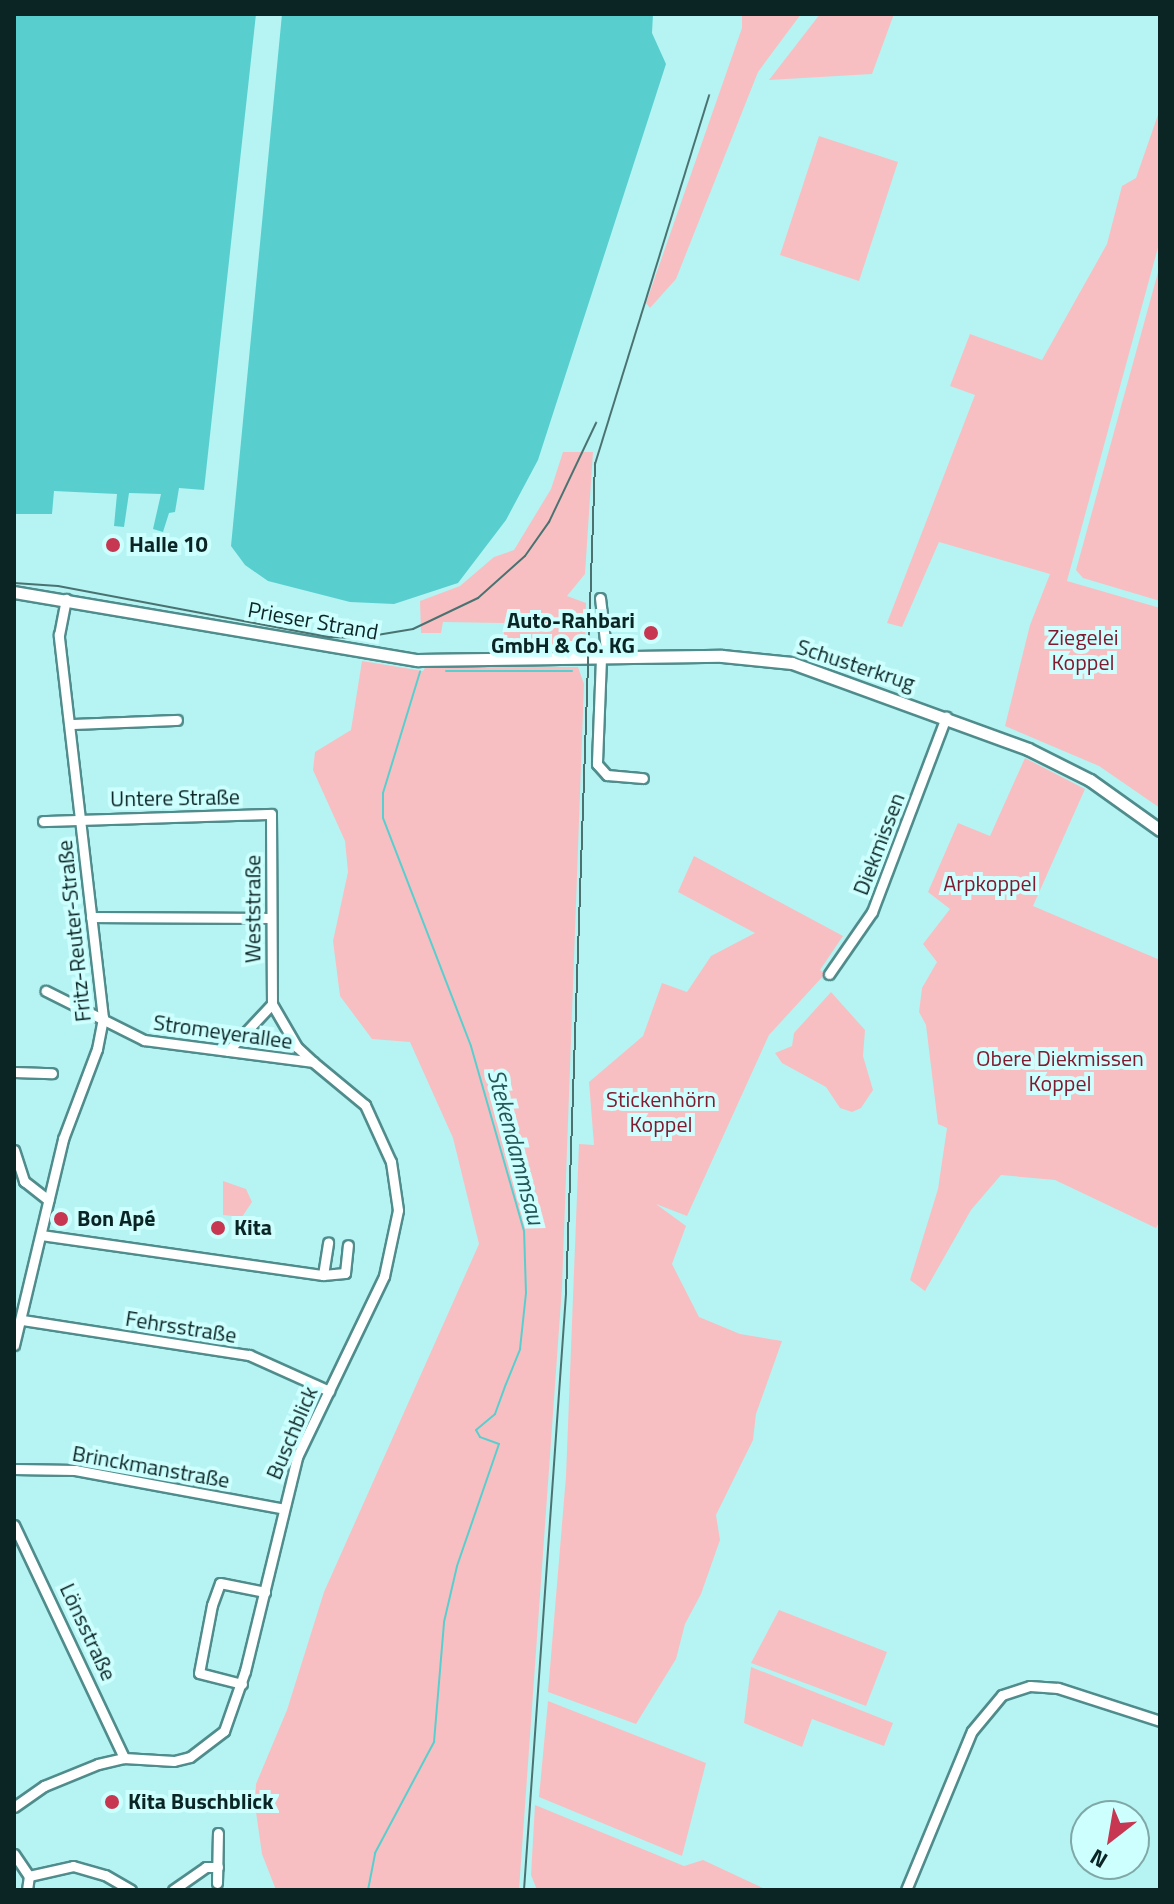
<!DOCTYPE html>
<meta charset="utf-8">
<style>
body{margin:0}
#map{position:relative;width:1174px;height:1904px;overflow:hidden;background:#b5f4f3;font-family:"Titillium Web",sans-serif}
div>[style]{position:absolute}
.green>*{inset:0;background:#f8bfc2}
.water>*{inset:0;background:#58cfce}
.stream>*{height:2px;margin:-1px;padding:0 1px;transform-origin:1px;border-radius:1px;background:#58cfce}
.roads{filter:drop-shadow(2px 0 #508c8c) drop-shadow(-2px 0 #508c8c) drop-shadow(0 2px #508c8c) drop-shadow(0 -2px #508c8c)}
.minor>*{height:9px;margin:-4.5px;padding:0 4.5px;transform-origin:4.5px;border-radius:4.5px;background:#fff}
.tertiary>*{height:11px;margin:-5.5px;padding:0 5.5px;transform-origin:5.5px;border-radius:5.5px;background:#fff}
.rail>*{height:2px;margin:-1px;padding:0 1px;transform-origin:1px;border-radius:1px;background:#4a7271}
.dots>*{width:22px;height:22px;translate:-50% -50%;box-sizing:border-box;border:4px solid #cdfffe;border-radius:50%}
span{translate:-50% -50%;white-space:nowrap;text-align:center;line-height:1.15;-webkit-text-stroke:8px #cdfffe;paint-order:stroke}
.poi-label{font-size:22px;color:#0b2525;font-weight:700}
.left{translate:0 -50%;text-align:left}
.right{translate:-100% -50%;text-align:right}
.street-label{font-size:22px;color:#0b2525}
.park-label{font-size:22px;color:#811b30}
.water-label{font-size:24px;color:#235656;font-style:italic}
.frame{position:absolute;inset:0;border:16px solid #0b2525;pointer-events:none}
.north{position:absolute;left:1070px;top:1800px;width:80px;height:80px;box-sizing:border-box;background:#cdfffe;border:2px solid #7fa8a7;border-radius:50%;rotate:211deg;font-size:22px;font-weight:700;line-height:32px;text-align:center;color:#0b2525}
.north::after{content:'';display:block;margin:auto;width:28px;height:36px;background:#c73751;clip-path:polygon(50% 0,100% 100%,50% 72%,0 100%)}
</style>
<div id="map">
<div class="green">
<i style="clip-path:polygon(742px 14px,801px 14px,758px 72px,676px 279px,650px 308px,646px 303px,742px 28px)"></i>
<i style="clip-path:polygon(820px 14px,894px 14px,872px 74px,769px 80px)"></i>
<i style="clip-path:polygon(1160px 109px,1160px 240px,1067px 581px,1160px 608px,1160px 808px,1099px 766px,1005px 726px,1030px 625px,1050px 574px,939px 542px,902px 627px,887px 623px,975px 395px,950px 386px,970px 334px,1042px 360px,1107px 244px,1122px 186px,1136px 178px)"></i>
<i style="clip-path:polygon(819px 136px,898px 162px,859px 281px,780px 255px)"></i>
<i style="clip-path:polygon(1160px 265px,1160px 601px,1083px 578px,1076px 570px)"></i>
<i style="clip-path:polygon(563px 452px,593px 452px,585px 574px,567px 596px,586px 603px,585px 644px,570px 653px,504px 651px,504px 623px,443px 622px,441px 633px,421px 633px,420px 601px,460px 586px,494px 557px,514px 550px,551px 489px)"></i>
<i style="clip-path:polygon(362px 661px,423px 671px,426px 666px,578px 667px,584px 684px,562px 1287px,519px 1890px,276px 1890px,262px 1854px,255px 1805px,256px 1784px,287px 1710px,324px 1592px,479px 1244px,453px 1138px,410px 1042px,372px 1039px,340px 996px,333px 941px,348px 872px,345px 841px,313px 770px,315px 752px,351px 730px)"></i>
<i style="clip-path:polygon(1025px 758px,1085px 789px,1033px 906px,1160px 960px,1160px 1221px,1156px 1228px,1055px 1180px,1001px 1175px,971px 1210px,925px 1291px,910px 1280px,938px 1189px,947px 1128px,938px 1124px,926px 1025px,919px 1012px,922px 988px,937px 962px,923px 944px,950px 909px,928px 892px,958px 823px,990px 836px)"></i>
<i style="clip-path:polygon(694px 856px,843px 936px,820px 970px,825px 974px,769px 1035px,687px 1216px,656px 1204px,686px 1226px,672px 1264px,699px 1317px,740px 1334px,782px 1341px,756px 1414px,753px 1440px,716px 1515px,720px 1540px,701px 1594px,685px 1624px,676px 1659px,636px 1724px,548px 1692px,566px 1476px,579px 1144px,594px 1145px,589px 1082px,643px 1036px,662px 983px,687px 992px,711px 956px,755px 933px,678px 892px)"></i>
<i style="clip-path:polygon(831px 992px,865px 1030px,863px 1056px,873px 1090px,861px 1108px,852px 1112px,840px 1108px,826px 1087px,782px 1063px,775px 1053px,792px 1046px,794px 1033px)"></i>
<i style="clip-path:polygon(223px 1181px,246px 1189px,252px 1202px,242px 1217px,223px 1215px)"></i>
<i style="clip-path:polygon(779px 1610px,887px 1652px,866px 1706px,751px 1663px)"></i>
<i style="clip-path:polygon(751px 1667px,893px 1723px,884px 1746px,812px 1719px,802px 1747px,744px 1723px)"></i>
<i style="clip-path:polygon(548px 1701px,706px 1763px,682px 1856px,539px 1797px)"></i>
<i style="clip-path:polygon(535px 1805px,684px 1866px,703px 1860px,767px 1890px,537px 1890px,531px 1875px)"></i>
</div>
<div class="water">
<i style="clip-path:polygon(14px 14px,256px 14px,204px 490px,179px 488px,175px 512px,169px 513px,163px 532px,153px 529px,161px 494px,129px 493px,124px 527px,114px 526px,117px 494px,54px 491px,52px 514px,14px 514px)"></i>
<i style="clip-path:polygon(282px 14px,653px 14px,652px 33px,666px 64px,538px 460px,506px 520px,458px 583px,394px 604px,350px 602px,268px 581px,245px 565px,231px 546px)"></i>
</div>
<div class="stream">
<i style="left:446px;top:671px;width:126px"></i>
<i style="left:368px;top:1890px;width:38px;rotate:-79deg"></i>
<i style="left:375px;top:1853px;width:126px;rotate:-62deg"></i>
<i style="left:434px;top:1742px;width:120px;rotate:-85.2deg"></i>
<i style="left:444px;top:1622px;width:57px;rotate:-76.9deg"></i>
<i style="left:457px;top:1566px;width:129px;rotate:-71deg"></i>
<i style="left:499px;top:1444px;width:20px;rotate:-160deg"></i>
<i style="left:480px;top:1437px;width:8px;rotate:-120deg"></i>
<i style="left:476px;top:1430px;width:25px;rotate:-40deg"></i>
<i style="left:495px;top:1414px;width:32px;rotate:-70deg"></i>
<i style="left:506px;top:1384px;width:38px;rotate:-68deg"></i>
<i style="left:520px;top:1349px;width:56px;rotate:-83.9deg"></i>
<i style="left:526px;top:1293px;width:62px;rotate:-91.8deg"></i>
<i style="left:524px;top:1231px;width:192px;rotate:-106deg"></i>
<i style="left:471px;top:1046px;width:244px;rotate:-111.1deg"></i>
<i style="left:383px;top:818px;width:25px;rotate:-90deg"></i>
<i style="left:383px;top:793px;width:127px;rotate:-73deg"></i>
</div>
<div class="roads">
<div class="minor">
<i style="left:600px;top:598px;width:60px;rotate:83.3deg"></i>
<i style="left:601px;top:658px;width:106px;rotate:92.2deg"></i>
<i style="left:597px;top:764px;width:15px;rotate:48deg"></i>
<i style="left:607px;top:775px;width:36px;rotate:5deg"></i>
<i style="left:71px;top:724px;width:106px;rotate:-2.2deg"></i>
<i style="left:43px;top:821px;width:228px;rotate:-1.8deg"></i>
<i style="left:271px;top:814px;width:190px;rotate:89.7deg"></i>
<i style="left:272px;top:1004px;width:50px;rotate:59.8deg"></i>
<i style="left:297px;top:1047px;width:21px;rotate:43deg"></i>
<i style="left:91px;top:917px;width:178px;rotate:0.3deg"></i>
<i style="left:829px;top:974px;width:75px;rotate:-55.3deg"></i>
<i style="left:872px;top:912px;width:209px;rotate:-69.2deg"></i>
<i style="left:228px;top:1051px;width:64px;rotate:-46.9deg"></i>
<i style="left:14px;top:1072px;width:38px;rotate:2deg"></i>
<i style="left:14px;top:1150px;width:33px;rotate:72deg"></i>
<i style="left:24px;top:1181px;width:31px;rotate:38deg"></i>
<i style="left:41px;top:1235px;width:285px;rotate:8.1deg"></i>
<i style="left:323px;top:1275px;width:22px;rotate:-5deg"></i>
<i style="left:345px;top:1273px;width:28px;rotate:-84deg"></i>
<i style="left:323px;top:1275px;width:33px;rotate:-81deg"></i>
<i style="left:22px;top:1320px;width:230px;rotate:8.8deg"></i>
<i style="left:249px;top:1355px;width:88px;rotate:24.2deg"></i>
<i style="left:14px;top:1345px;width:212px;rotate:-76.6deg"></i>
<i style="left:63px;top:1139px;width:96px;rotate:-69.3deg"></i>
<i style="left:97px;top:1049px;width:32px;rotate:-79deg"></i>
<i style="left:103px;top:1018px;width:386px;rotate:-96.6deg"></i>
<i style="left:59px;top:635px;width:37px;rotate:-79deg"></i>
<i style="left:14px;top:1469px;width:61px;rotate:0.9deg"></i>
<i style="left:75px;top:1470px;width:209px;rotate:10.5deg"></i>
<i style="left:14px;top:1525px;width:258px;rotate:64.7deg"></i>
<i style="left:242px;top:1684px;width:44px;rotate:-165.7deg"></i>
<i style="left:199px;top:1673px;width:69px;rotate:-79.2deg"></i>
<i style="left:212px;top:1605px;width:23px;rotate:-70deg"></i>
<i style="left:220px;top:1583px;width:46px;rotate:11.3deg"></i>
<i style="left:14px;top:1807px;width:37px;rotate:-35deg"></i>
<i style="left:44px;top:1786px;width:58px;rotate:-22.2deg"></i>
<i style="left:98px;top:1764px;width:27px;rotate:-13deg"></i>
<i style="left:124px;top:1758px;width:50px;rotate:3.4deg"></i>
<i style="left:174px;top:1761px;width:16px;rotate:-14deg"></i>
<i style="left:190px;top:1757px;width:43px;rotate:-37.4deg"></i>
<i style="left:224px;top:1731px;width:64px;rotate:-70.7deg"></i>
<i style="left:245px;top:1671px;width:220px;rotate:-76.3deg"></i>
<i style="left:297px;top:1457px;width:201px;rotate:-64.3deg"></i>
<i style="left:384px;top:1276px;width:67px;rotate:-78deg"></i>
<i style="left:398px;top:1210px;width:49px;rotate:-98.3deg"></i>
<i style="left:391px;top:1162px;width:63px;rotate:-114.5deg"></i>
<i style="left:365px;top:1105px;width:67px;rotate:-140.4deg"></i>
<i style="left:313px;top:1062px;width:170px;rotate:-172.6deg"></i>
<i style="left:144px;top:1040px;width:110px;rotate:-153.4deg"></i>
<i style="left:14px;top:1854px;width:27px;rotate:56deg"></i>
<i style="left:29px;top:1876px;width:45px;rotate:-12.8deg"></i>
<i style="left:73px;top:1866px;width:33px;rotate:16deg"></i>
<i style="left:105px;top:1875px;width:30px;rotate:30deg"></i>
<i style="left:217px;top:1883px;width:50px;rotate:-88.9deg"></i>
<i style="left:27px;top:1890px;width:14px;rotate:-82deg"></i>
<i style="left:173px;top:1890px;width:40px;rotate:-34.9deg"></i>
<i style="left:206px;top:1867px;width:12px"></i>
<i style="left:906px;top:1890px;width:172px;rotate:-67.5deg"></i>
<i style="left:972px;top:1731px;width:47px;rotate:-50.2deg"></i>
<i style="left:1002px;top:1695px;width:29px;rotate:-18deg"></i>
<i style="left:1030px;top:1686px;width:28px;rotate:4deg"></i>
<i style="left:1058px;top:1688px;width:107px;rotate:17.9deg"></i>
</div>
<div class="tertiary">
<i style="left:14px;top:592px;width:409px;rotate:9.6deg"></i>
<i style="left:417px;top:660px;width:305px;rotate:-0.8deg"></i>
<i style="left:722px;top:656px;width:70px;rotate:5.7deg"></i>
<i style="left:792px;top:663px;width:251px;rotate:20deg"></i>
<i style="left:1028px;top:749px;width:69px;rotate:26.6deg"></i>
<i style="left:1090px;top:780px;width:86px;rotate:35.5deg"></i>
</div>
</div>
<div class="rail">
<i style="left:14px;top:583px;width:44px;rotate:3.9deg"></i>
<i style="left:58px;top:586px;width:275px;rotate:10.7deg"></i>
<i style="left:328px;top:637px;width:31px;rotate:2deg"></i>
<i style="left:359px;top:638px;width:55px;rotate:-9.5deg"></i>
<i style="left:413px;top:629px;width:72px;rotate:-25.5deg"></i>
<i style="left:478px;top:598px;width:63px;rotate:-41.8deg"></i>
<i style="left:525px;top:556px;width:42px;rotate:-54.8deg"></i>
<i style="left:549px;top:522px;width:110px;rotate:-64.6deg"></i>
<i style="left:524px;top:1890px;width:597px;rotate:-85.97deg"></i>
<i style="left:566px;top:1294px;width:831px;rotate:-88deg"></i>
<i style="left:595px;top:464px;width:386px;rotate:-72.8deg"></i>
</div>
<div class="dots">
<i style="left:113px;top:545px;background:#c73751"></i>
<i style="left:651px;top:633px;background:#c73751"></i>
<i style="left:61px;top:1219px;background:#c73751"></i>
<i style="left:218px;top:1228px;background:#c73751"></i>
<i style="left:112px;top:1802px;background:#c73751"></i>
</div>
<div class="poi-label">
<span class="left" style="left:129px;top:545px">Halle 10</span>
<span class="right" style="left:635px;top:633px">Auto-Rahbari<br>GmbH &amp; Co. KG</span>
<span class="left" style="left:77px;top:1219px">Bon Apé</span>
<span class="left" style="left:234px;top:1228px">Kita</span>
<span class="left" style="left:128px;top:1802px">Kita Buschblick</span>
</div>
<div class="street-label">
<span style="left:313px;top:621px;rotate:10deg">Prieser Strand</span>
<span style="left:856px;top:665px;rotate:18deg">Schusterkrug</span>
<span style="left:175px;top:798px;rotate:-1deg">Untere Straße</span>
<span style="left:879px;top:844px;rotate:-69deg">Diekmissen</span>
<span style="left:253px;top:909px;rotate:-90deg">Weststraße</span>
<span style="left:74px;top:931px;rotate:-96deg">Fritz-Reuter-Straße</span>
<span style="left:223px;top:1032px;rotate:8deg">Stromeyerallee</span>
<span style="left:181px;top:1327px;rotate:9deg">Fehrsstraße</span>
<span style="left:292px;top:1433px;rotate:-67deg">Buschblick</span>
<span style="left:151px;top:1467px;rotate:10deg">Brinckmanstraße</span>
<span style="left:88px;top:1632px;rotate:65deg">Lönsstraße</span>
</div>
<div class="park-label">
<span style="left:1083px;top:650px">Ziegelei<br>Koppel</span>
<span style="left:990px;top:884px">Arpkoppel</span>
<span style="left:1060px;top:1071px">Obere Diekmissen<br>Koppel</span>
<span style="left:661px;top:1112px">Stickenhörn<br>Koppel</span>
</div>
<div class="water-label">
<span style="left:516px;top:1147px;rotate:75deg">Stekendammsau</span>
</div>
<div class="frame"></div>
<div class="north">N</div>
</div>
